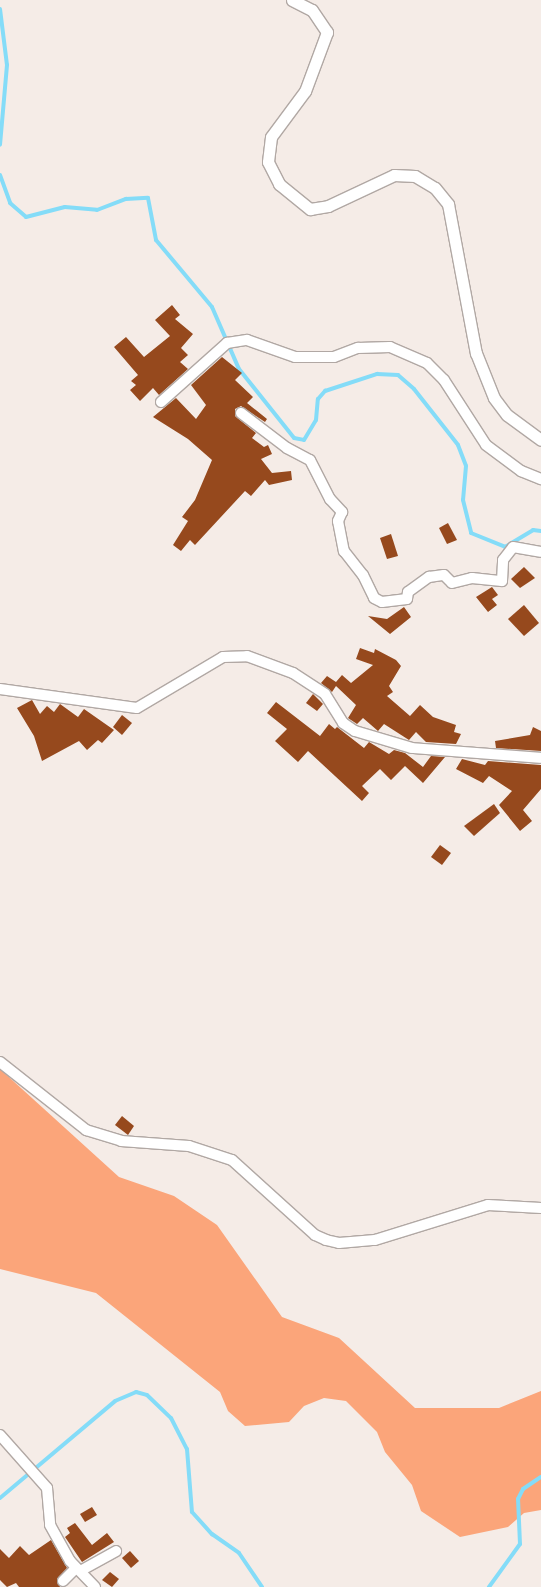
<!DOCTYPE html>
<style>
body{margin:0}
#map{position:relative;width:541px;height:1587px;overflow:hidden;background:#f5ece7;font-family:Arial,sans-serif}
div>[style]{position:absolute}
.forest>*{inset:0;background:#fba57a}
.stream>*{height:4px;margin:-2px;padding:0 2px;transform-origin:2px;border-radius:2px;background:#84dcf8}
.building>*{inset:0;background:#96491d}
.roads{filter:drop-shadow(1px 0 #b1a8a4) drop-shadow(-1px 0 #b1a8a4) drop-shadow(0 1px #b1a8a4) drop-shadow(0 -1px #b1a8a4)}
.minor>*{height:10px;margin:-5px;padding:0 5px;transform-origin:5px;border-radius:5px;background:#fff}
.tertiary>*{height:11px;margin:-5.5px;padding:0 5.5px;transform-origin:5.5px;border-radius:5.5px;background:#fff}
span{translate:-50% -50%;white-space:nowrap;text-align:center;line-height:1.15;-webkit-text-stroke:5px #fefaf9;paint-order:stroke}
</style>
<div id="map">
<div class="forest">
<i style="clip-path:polygon(0 1069px,119px 1177px,174px 1196px,217px 1225px,282px 1317px,339px 1338px,415px 1408px,499px 1408px,541px 1391px,541px 1510px,524px 1513px,508px 1527px,460px 1537px,421px 1511px,412px 1485px,385px 1452px,377px 1432px,346px 1401px,324px 1398px,304px 1406px,289px 1422px,245px 1426px,228px 1411px,220px 1392px,96px 1293px,0 1269px)"></i>
</div>
<div class="stream">
<i style="left:0;top:9px;width:56px;rotate:82.9deg"></i>
<i style="left:7px;top:65px;width:80px;rotate:95deg"></i>
<i style="left:0;top:175px;width:30px;rotate:70deg"></i>
<i style="left:10px;top:203px;width:21px;rotate:41deg"></i>
<i style="left:26px;top:217px;width:40px;rotate:-14.4deg"></i>
<i style="left:65px;top:207px;width:32px;rotate:5deg"></i>
<i style="left:97px;top:210px;width:31px;rotate:-21deg"></i>
<i style="left:126px;top:199px;width:22px;rotate:-3deg"></i>
<i style="left:148px;top:198px;width:43px;rotate:79.2deg"></i>
<i style="left:156px;top:240px;width:87px;rotate:50.1deg"></i>
<i style="left:212px;top:307px;width:68px;rotate:66.5deg"></i>
<i style="left:239px;top:369px;width:88px;rotate:51.4deg"></i>
<i style="left:294px;top:438px;width:10px;rotate:11deg"></i>
<i style="left:304px;top:440px;width:23px;rotate:-59deg"></i>
<i style="left:316px;top:420px;width:21px;rotate:-85deg"></i>
<i style="left:318px;top:399px;width:11px;rotate:-49deg"></i>
<i style="left:325px;top:391px;width:55px;rotate:-18.1deg"></i>
<i style="left:377px;top:374px;width:21px;rotate:3deg"></i>
<i style="left:398px;top:375px;width:21px;rotate:41deg"></i>
<i style="left:414px;top:389px;width:71px;rotate:51.8deg"></i>
<i style="left:458px;top:445px;width:22px;rotate:69deg"></i>
<i style="left:466px;top:466px;width:34px;rotate:95deg"></i>
<i style="left:463px;top:500px;width:34px;rotate:76deg"></i>
<i style="left:471px;top:533px;width:37px;rotate:22deg"></i>
<i style="left:505px;top:547px;width:33px;rotate:-31deg"></i>
<i style="left:533px;top:530px;width:8px;rotate:7deg"></i>
<i style="left:0;top:1498px;width:150px;rotate:-40.1deg"></i>
<i style="left:115px;top:1401px;width:23px;rotate:-23deg"></i>
<i style="left:136px;top:1392px;width:11px;rotate:15deg"></i>
<i style="left:147px;top:1395px;width:33px;rotate:44deg"></i>
<i style="left:171px;top:1418px;width:35px;rotate:63deg"></i>
<i style="left:187px;top:1449px;width:63px;rotate:85.5deg"></i>
<i style="left:192px;top:1512px;width:30px;rotate:48deg"></i>
<i style="left:212px;top:1534px;width:33px;rotate:35deg"></i>
<i style="left:239px;top:1553px;width:41px;rotate:55.9deg"></i>
<i style="left:489px;top:1587px;width:53px;rotate:-54.2deg"></i>
<i style="left:520px;top:1544px;width:45px;rotate:-92.5deg"></i>
<i style="left:518px;top:1499px;width:11px;rotate:-63deg"></i>
<i style="left:523px;top:1489px;width:22px;rotate:-34deg"></i>
</div>
<div class="building">
<i style="clip-path:polygon(172px 305px,180px 315px,175px 319px,193px 334px,181px 348px,188px 355px,180px 362px,188px 369px,159px 395px,153px 388px,140px 401px,130px 390px,136px 385px,131px 381px,138px 375px,114px 347px,126px 337px,144px 357px,170px 336px,155px 320px)"></i>
<i style="clip-path:polygon(222px 357px,242px 373px,235px 380px,253px 397px,247px 403px,267px 419px,265px 422px,241px 406px,235px 409px,235px 416px,256px 433px,252px 438px,264px 447px,268px 445px,272px 454px,261px 459px,272px 473px,291px 471px,292px 480px,269px 485px,265px 480px,251px 496px,245px 491px,195px 545px,190px 540px,181px 551px,173px 545px,188px 521px,182px 517px,195px 500px,212px 460px,188px 439px,153px 417px,176px 398px,196px 419px,206px 405px,191px 385px)"></i>
<i style="clip-path:polygon(448px 523px,457px 540px,447px 544px,439px 528px)"></i>
<i style="clip-path:polygon(391px 534px,398px 556px,387px 559px,380px 538px)"></i>
<i style="clip-path:polygon(524px 567px,535px 578px,520px 588px,511px 579px)"></i>
<i style="clip-path:polygon(492px 587px,498px 595px,492px 599px,497px 605px,488px 612px,476px 597px)"></i>
<i style="clip-path:polygon(524px 605px,539px 623px,524px 636px,508px 619px)"></i>
<i style="clip-path:polygon(404px 607px,411px 617px,390px 634px,368px 616px,387px 619px)"></i>
<i style="clip-path:polygon(360px 648px,374px 653px,375px 649px,396px 660px,401px 666px,389px 686px,393px 692px,387px 696px,410px 716px,420px 705px,433px 717px,456px 725px,454px 732px,461px 734px,456px 744px,426px 742px,416px 732px,409px 740px,384px 724px,378px 731px,363px 718px,357px 724px,348px 718px,356px 705px,336px 686px,332px 692px,321px 683px,327px 676px,336px 682px,342px 675px,351px 683px,373px 665px,356px 659px)"></i>
<i style="clip-path:polygon(313px 694px,323px 704px,317px 711px,306px 703px)"></i>
<i style="clip-path:polygon(32px 700px,40px 714px,47px 706px,54px 712px,60px 704px,78px 717px,84px 709px,114px 730px,102px 743px,98px 740px,87px 750px,79px 741px,42px 761px,34px 736px,17px 708px)"></i>
<i style="clip-path:polygon(276px 702px,320px 736px,329px 724px,335px 729px,337px 727px,364px 748px,369px 742px,389px 754px,394px 750px,405px 753px,423px 767px,431px 756px,445px 757px,423px 783px,405px 766px,391px 780px,380px 769px,362px 786px,369px 793px,362px 801px,308px 751px,298px 762px,275px 741px,287px 729px,267px 713px)"></i>
<i style="clip-path:polygon(122px 715px,132px 723px,122px 735px,113px 727px)"></i>
<i style="clip-path:polygon(533px 727px,541px 731px,541px 751px,496px 748px,495px 741px,530px 735px)"></i>
<i style="clip-path:polygon(462px 759px,485px 765px,488px 761px,541px 765px,541px 789px,523px 810px,532px 821px,520px 831px,499px 805px,512px 791px,489px 776px,483px 783px,456px 769px)"></i>
<i style="clip-path:polygon(494px 804px,500px 813px,474px 836px,464px 826px)"></i>
<i style="clip-path:polygon(440px 845px,451px 853px,442px 865px,431px 857px)"></i>
<i style="clip-path:polygon(122px 1116px,134px 1126px,128px 1135px,115px 1125px)"></i>
<i style="clip-path:polygon(92px 1507px,97px 1515px,85px 1522px,80px 1514px)"></i>
<i style="clip-path:polygon(75px 1523px,92px 1545px,107px 1533px,114px 1542px,82px 1562px,65px 1537px,70px 1533px,67px 1528px)"></i>
<i style="clip-path:polygon(51px 1540px,67px 1568px,57px 1579px,60px 1587px,19px 1587px,16px 1583px,7px 1587px,0 1580px,0 1549px,9px 1558px,20px 1546px,29px 1555px)"></i>
<i style="clip-path:polygon(130px 1551px,139px 1561px,131px 1568px,122px 1558px)"></i>
<i style="clip-path:polygon(110px 1572px,119px 1579px,112px 1587px,102px 1580px)"></i>
</div>
<div class="roads">
<div class="minor">
<i style="left:161px;top:402px;width:89px;rotate:-41.8deg"></i>
<i style="left:227px;top:343px;width:20px;rotate:-9deg"></i>
<i style="left:247px;top:340px;width:51px;rotate:19.5deg"></i>
<i style="left:295px;top:357px;width:39px"></i>
<i style="left:334px;top:357px;width:26px;rotate:-21deg"></i>
<i style="left:358px;top:348px;width:32px;rotate:-2deg"></i>
<i style="left:390px;top:347px;width:40px;rotate:23.4deg"></i>
<i style="left:427px;top:363px;width:24px;rotate:45deg"></i>
<i style="left:444px;top:380px;width:77px;rotate:57.1deg"></i>
<i style="left:486px;top:445px;width:44px;rotate:36.6deg"></i>
<i style="left:521px;top:471px;width:22px;rotate:22deg"></i>
<i style="left:241px;top:413px;width:58px;rotate:37.3deg"></i>
<i style="left:287px;top:448px;width:26px;rotate:28deg"></i>
<i style="left:310px;top:460px;width:44px;rotate:62.9deg"></i>
<i style="left:330px;top:499px;width:18px;rotate:47deg"></i>
<i style="left:342px;top:512px;width:10px;rotate:114deg"></i>
<i style="left:338px;top:521px;width:31px;rotate:79deg"></i>
<i style="left:344px;top:551px;width:31px;rotate:52deg"></i>
<i style="left:363px;top:575px;width:25px;rotate:64deg"></i>
<i style="left:374px;top:598px;width:9px;rotate:27deg"></i>
<i style="left:382px;top:602px;width:25px;rotate:-7deg"></i>
<i style="left:407px;top:599px;width:7px;rotate:-82deg"></i>
<i style="left:408px;top:592px;width:26px;rotate:-36deg"></i>
<i style="left:429px;top:577px;width:15px;rotate:-8deg"></i>
<i style="left:444px;top:575px;width:11px;rotate:45deg"></i>
<i style="left:452px;top:583px;width:21px;rotate:-14deg"></i>
<i style="left:472px;top:578px;width:30px;rotate:6deg"></i>
<i style="left:502px;top:581px;width:21px;rotate:-87deg"></i>
<i style="left:503px;top:560px;width:16px;rotate:-52deg"></i>
<i style="left:513px;top:547px;width:28px;rotate:10deg"></i>
<i style="left:0;top:689px;width:138px;rotate:7.9deg"></i>
<i style="left:137px;top:708px;width:100px;rotate:-30.7deg"></i>
<i style="left:223px;top:657px;width:24px;rotate:-2deg"></i>
<i style="left:247px;top:656px;width:49px;rotate:20.3deg"></i>
<i style="left:293px;top:673px;width:38px;rotate:33deg"></i>
<i style="left:325px;top:694px;width:34px;rotate:58deg"></i>
<i style="left:343px;top:723px;width:14px;rotate:34deg"></i>
<i style="left:355px;top:731px;width:59px;rotate:16.6deg"></i>
<i style="left:412px;top:748px;width:129px;rotate:4.4deg"></i>
<i style="left:0;top:1062px;width:110px;rotate:38.3deg"></i>
<i style="left:86px;top:1130px;width:37px;rotate:17deg"></i>
<i style="left:121px;top:1141px;width:68px;rotate:4.2deg"></i>
<i style="left:189px;top:1146px;width:45px;rotate:18deg"></i>
<i style="left:232px;top:1160px;width:112px;rotate:42.1deg"></i>
<i style="left:315px;top:1235px;width:12px;rotate:24deg"></i>
<i style="left:326px;top:1240px;width:13px;rotate:13deg"></i>
<i style="left:339px;top:1243px;width:36px;rotate:-5deg"></i>
<i style="left:375px;top:1240px;width:118px;rotate:-17.2deg"></i>
<i style="left:488px;top:1205px;width:53px;rotate:3.2deg"></i>
<i style="left:0;top:1435px;width:71px;rotate:48.4deg"></i>
<i style="left:47px;top:1488px;width:37px;rotate:85deg"></i>
<i style="left:50px;top:1525px;width:41px;rotate:60.9deg"></i>
<i style="left:70px;top:1561px;width:36px;rotate:46deg"></i>
<i style="left:82px;top:1570px;width:39px;rotate:-29deg"></i>
<i style="left:63px;top:1581px;width:18px;rotate:-45deg"></i>
</div>
<div class="tertiary">
<i style="left:292px;top:0;width:22px;rotate:27deg"></i>
<i style="left:312px;top:10px;width:27px;rotate:56deg"></i>
<i style="left:327px;top:32px;width:63px;rotate:110.4deg"></i>
<i style="left:305px;top:91px;width:57px;rotate:126.5deg"></i>
<i style="left:271px;top:137px;width:25px;rotate:97deg"></i>
<i style="left:268px;top:162px;width:25px;rotate:63deg"></i>
<i style="left:279px;top:184px;width:40px;rotate:39deg"></i>
<i style="left:310px;top:209px;width:18px;rotate:-9deg"></i>
<i style="left:328px;top:206px;width:73px;rotate:-25.2deg"></i>
<i style="left:394px;top:175px;width:21px;rotate:3deg"></i>
<i style="left:415px;top:176px;width:23px;rotate:31deg"></i>
<i style="left:435px;top:188px;width:21px;rotate:51deg"></i>
<i style="left:448px;top:204px;width:152px;rotate:79.4deg"></i>
<i style="left:476px;top:353px;width:48px;rotate:68.2deg"></i>
<i style="left:494px;top:398px;width:21px;rotate:53deg"></i>
<i style="left:507px;top:415px;width:42px;rotate:36.3deg"></i>
</div>
</div>
</div>
